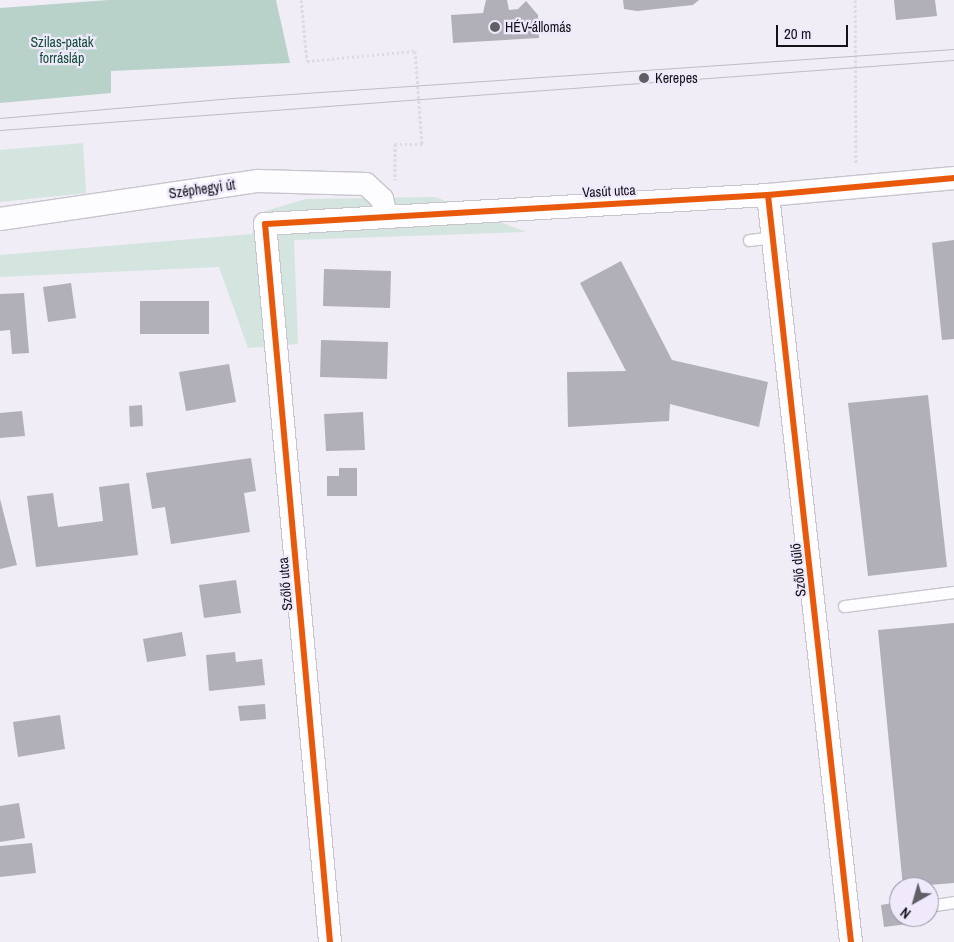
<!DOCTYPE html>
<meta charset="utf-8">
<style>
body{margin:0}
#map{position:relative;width:954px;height:942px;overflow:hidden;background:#f0edf7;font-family:"Archivo Narrow",sans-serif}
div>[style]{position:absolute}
.green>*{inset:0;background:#d4e4df}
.forest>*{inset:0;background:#b8d2c9}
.building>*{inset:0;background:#b1afb7}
.path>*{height:3px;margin-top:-1.5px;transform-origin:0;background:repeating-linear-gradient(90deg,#dcdbde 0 2.5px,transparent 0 5px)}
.roads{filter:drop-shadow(1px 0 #c8c5cd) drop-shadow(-1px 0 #c8c5cd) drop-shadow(0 1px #c8c5cd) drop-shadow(0 -1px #c8c5cd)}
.service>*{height:11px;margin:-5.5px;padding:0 5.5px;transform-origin:5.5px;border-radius:5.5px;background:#fdfcfe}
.minor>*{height:22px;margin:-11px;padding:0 11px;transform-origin:11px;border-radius:11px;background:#fdfcfe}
.tram>*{height:1px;margin:-0.5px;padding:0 0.5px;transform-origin:0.5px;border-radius:0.5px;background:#bebdc0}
.cycleway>*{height:6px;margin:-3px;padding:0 3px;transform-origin:3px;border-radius:3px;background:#e8590c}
.dots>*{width:14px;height:14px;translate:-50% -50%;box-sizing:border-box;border:2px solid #efe9fb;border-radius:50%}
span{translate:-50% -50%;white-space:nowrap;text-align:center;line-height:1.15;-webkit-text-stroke:4.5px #efe9fb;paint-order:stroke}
.poi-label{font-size:14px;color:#141218}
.left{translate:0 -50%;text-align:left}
.park-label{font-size:14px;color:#104e36}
.street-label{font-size:14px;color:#141218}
.north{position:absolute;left:889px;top:877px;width:50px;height:50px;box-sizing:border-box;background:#efe9fb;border:1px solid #9793a0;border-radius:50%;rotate:218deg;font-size:14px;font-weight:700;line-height:20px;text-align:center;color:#141218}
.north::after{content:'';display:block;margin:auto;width:18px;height:22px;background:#615f66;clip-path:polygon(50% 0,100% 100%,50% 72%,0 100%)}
.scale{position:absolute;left:776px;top:25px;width:72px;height:22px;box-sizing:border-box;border:2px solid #141218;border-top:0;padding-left:6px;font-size:15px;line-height:18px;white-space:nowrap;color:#141218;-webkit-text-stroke:4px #efe9fb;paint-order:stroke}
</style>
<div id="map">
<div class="green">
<i style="clip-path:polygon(83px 143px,86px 193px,0 202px,0 150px)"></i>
<i style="clip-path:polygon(435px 197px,526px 232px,294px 240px,298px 344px,248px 348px,219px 267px,0 277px,0 255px,252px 234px,259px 213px,306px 199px)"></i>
</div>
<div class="forest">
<i style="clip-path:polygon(109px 0,276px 0,290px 63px,111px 71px,111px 93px,0 103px,0 8px)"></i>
</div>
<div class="building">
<i style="clip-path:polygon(486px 0,507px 0,509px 10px,518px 9px,526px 1px,538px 15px,539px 38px,453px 43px,451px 15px,483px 13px)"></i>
<i style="clip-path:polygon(623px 0,699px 0,693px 5px,637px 11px,624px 9px)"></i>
<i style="clip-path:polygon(894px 0,935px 0,937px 16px,896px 20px)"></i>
<i style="clip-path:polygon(954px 240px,954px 339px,942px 340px,932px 243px)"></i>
<i style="clip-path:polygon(621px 261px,672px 360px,768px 382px,759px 427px,670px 404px,669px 421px,568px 427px,567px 372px,626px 371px,580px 283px)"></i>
<i style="clip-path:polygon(324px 269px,391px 271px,390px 308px,323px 306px)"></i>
<i style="clip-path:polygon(71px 283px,76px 318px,48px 322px,43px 287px)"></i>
<i style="clip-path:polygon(24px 293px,29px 353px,12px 354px,10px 330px,0 331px,0 294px)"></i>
<i style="clip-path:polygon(140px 301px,209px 301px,209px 334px,140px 334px)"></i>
<i style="clip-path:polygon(321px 340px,388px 342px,387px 379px,320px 377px)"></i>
<i style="clip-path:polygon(229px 364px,236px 402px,186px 411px,179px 372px)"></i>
<i style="clip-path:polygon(928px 395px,947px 567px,868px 576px,848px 403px)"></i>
<i style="clip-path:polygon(142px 405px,143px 426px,130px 427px,129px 406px)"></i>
<i style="clip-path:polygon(22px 411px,25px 436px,0 438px,0 413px)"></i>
<i style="clip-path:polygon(363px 412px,365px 450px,326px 451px,324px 414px)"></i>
<i style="clip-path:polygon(251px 458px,256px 491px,244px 493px,250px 532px,171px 544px,165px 507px,152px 509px,146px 473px)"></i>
<i style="clip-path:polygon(339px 468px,357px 468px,357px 496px,327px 496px,327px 476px,339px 476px)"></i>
<i style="clip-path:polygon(129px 483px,138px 555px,36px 567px,27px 496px,53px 493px,58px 527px,103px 521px,99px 487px)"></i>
<i style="clip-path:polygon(0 499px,17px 565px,0 569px)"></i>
<i style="clip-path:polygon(236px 580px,241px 613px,204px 618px,199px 585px)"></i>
<i style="clip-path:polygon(954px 623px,954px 883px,903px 887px,878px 630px)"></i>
<i style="clip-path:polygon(182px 632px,186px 656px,147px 662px,143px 639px)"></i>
<i style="clip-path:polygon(235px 652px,236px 662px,262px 659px,265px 685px,209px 691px,206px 655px)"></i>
<i style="clip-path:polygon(265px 704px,266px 719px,240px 721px,238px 706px)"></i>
<i style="clip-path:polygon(60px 715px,65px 749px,18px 757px,13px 722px)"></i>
<i style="clip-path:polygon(19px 803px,25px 838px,0 842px,0 806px)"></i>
<i style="clip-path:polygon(32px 843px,36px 873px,0 877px,0 846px)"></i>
<i style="clip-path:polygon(899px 902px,899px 917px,907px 917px,908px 924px,884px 927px,881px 905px)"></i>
</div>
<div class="path">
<i style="left:301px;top:0;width:61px;rotate:84.4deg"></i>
<i style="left:307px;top:61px;width:108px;rotate:-5.3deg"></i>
<i style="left:415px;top:51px;width:93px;rotate:85.7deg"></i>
<i style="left:422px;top:144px;width:27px;rotate:180deg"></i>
<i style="left:395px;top:144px;width:36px;rotate:90deg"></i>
<i style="left:855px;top:0;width:164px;rotate:89.7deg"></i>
</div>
<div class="roads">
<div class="service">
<i style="left:749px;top:240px;width:24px;rotate:-7deg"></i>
<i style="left:844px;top:606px;width:111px;rotate:-7.3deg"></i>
<i style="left:929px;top:906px;width:25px;rotate:-9deg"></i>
</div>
<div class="minor">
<i style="left:768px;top:195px;width:752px;rotate:83.66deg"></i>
<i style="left:0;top:219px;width:261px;rotate:-8.4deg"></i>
<i style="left:258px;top:181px;width:108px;rotate:1.6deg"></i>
<i style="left:366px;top:184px;width:22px;rotate:43deg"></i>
<i style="left:382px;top:199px;width:16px;rotate:76deg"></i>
<i style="left:330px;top:942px;width:721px;rotate:-95.17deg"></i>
<i style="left:265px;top:224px;width:504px;rotate:-3.3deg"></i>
<i style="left:768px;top:195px;width:187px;rotate:-5.2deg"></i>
</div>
</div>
<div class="tram">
<i style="left:0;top:118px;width:233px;rotate:-4.9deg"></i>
<i style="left:232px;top:98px;width:724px;rotate:-3.88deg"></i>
<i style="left:0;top:130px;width:957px;rotate:-4.2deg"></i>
</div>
<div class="cycleway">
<i style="left:768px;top:195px;width:752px;rotate:83.66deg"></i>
<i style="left:330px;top:942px;width:721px;rotate:-95.17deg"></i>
<i style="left:265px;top:224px;width:504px;rotate:-3.3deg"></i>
<i style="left:768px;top:195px;width:187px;rotate:-5.2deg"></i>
</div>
<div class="dots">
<i style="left:495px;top:27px;background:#615f66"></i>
<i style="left:644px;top:78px;background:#615f66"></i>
</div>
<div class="poi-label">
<span class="left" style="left:505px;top:27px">HÉV-állomás</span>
<span class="left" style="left:655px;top:78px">Kerepes</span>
</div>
<div class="park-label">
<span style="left:62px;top:50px">Szilas-patak<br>forrásláp</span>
</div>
<div class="street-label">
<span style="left:202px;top:189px;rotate:-8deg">Széphegyi út</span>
<span style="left:609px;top:191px;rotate:-3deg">Vasút utca</span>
<span style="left:798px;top:570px;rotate:-96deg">Szőlő dűlő</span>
<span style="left:285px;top:584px;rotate:-95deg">Szőlő utca</span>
</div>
<div class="north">N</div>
<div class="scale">20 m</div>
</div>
